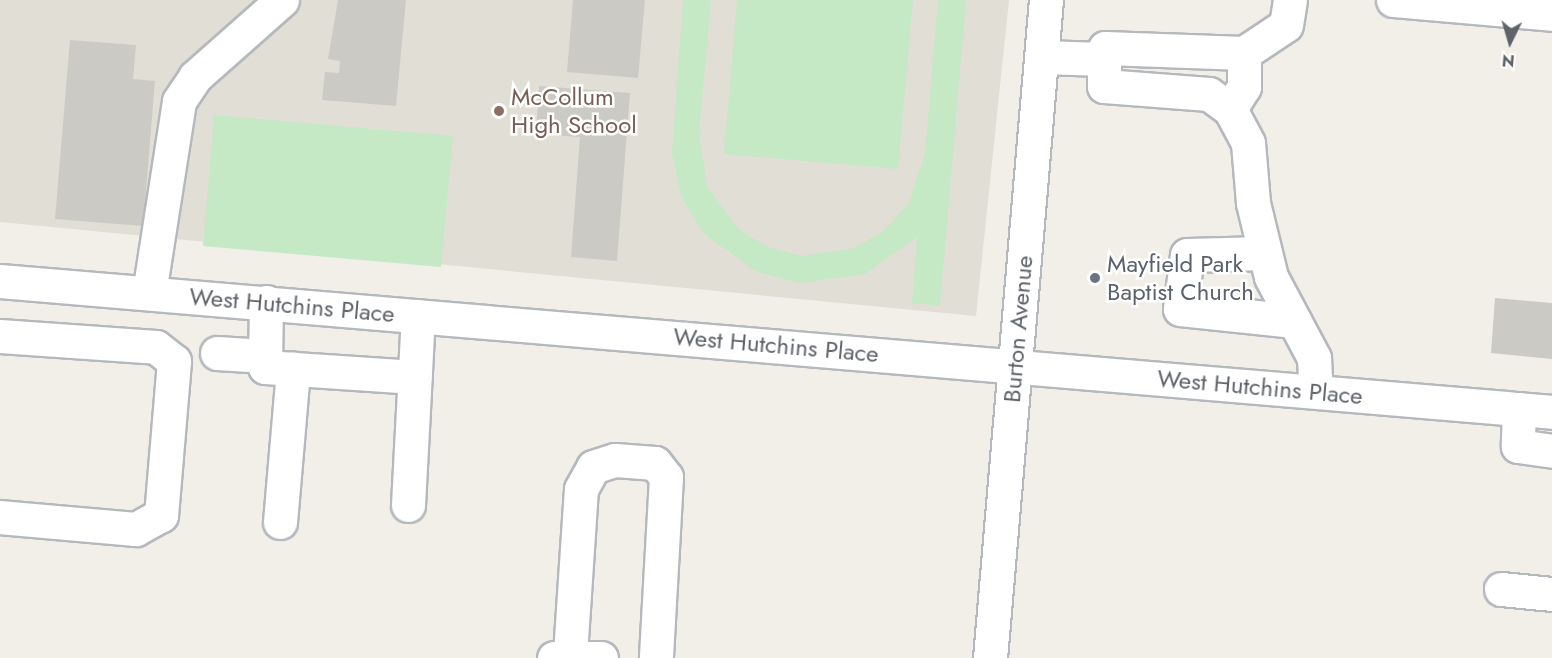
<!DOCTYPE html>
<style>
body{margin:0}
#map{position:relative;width:1552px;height:658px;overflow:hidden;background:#f1efe8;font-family:Jost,sans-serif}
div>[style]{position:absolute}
.education>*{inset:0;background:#e1ded6}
.green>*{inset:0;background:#c5e8c5}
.building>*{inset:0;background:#cccac5}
.roads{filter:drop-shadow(2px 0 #b5b8bc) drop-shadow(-2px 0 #b5b8bc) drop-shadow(0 2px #b5b8bc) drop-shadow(0 -2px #b5b8bc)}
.minor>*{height:33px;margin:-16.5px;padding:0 16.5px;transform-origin:16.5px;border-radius:16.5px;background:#fff}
.dots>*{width:16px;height:16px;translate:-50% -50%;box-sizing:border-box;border:3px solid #fff;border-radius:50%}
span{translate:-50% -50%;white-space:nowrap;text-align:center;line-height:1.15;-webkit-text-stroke:5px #fff;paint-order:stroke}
.education-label{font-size:24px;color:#785e54}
.left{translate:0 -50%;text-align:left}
.worship-label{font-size:24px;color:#5b616d}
.street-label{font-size:24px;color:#5f6368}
.north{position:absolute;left:1480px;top:12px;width:60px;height:60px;-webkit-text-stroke:4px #fff;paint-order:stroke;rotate:185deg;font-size:16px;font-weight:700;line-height:24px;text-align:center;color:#5f6368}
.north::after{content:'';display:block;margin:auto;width:21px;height:27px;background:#5f6368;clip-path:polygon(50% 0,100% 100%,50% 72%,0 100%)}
</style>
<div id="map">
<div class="education">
<i style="clip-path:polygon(0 0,1009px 0,976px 316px,0 222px)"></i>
</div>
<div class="green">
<i style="clip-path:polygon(683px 0,711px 0,699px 133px,707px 186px,738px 229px,768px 247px,802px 256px,855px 248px,885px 230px,909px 203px,925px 153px,938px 0,966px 0,940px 306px,912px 303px,917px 237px,865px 274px,800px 283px,757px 272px,704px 234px,681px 196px,672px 153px)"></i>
<i style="clip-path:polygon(737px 0,913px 0,898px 169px,724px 154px)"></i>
<i style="clip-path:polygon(214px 115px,453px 136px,441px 267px,203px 246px)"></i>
</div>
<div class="building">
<i style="clip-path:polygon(338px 0,406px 0,396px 106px,322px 100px,325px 72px,339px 73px,340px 61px,328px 59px)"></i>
<i style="clip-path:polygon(573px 0,645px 0,638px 78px,567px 72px)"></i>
<i style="clip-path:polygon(70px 40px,136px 45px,133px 79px,155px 81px,143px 226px,55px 219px)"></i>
<i style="clip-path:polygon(539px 86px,630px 93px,617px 261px,571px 257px,580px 137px,536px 134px)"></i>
<i style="clip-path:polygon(1495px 298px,1552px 303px,1552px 359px,1491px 353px)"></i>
</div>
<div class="roads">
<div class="minor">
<i style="left:1393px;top:0;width:160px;rotate:5deg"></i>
<i style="left:1041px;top:57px;width:63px;rotate:1.8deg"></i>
<i style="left:1104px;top:59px;width:27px;rotate:90deg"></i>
<i style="left:1104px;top:86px;width:105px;rotate:4.4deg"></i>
<i style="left:1209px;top:94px;width:26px;rotate:36deg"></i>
<i style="left:1230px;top:109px;width:38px;rotate:62deg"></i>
<i style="left:1248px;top:143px;width:60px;rotate:85.2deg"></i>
<i style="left:1253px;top:203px;width:76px;rotate:76.3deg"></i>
<i style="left:1271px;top:277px;width:92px;rotate:62deg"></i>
<i style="left:1314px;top:358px;width:33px;rotate:87deg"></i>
<i style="left:1104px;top:59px;width:11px;rotate:-85deg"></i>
<i style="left:1105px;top:48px;width:139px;rotate:2.1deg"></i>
<i style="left:1244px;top:53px;width:50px;rotate:-33.7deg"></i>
<i style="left:1286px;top:25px;width:25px;rotate:-81deg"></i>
<i style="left:1230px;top:109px;width:26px;rotate:-58deg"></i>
<i style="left:1244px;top:87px;width:34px;rotate:-90deg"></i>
<i style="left:1265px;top:253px;width:78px;rotate:178.5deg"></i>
<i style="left:1187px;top:255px;width:54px;rotate:97.4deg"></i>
<i style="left:1180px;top:309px;width:115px;rotate:6deg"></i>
<i style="left:0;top:281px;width:1558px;rotate:4.82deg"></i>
<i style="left:149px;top:293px;width:194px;rotate:-81.1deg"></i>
<i style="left:179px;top:101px;width:29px;rotate:-56deg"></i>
<i style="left:195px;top:77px;width:116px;rotate:-41.5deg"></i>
<i style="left:266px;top:302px;width:65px;rotate:90.9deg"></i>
<i style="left:265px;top:367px;width:150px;rotate:3.8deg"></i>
<i style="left:0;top:336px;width:156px;rotate:4deg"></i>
<i style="left:156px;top:347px;width:23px;rotate:38deg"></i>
<i style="left:174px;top:361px;width:155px;rotate:94.8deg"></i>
<i style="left:161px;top:515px;width:29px;rotate:151deg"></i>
<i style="left:136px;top:529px;width:137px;rotate:-175deg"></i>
<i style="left:217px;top:353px;width:48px;rotate:3.6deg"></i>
<i style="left:1519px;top:409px;width:37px;rotate:92deg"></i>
<i style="left:1518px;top:446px;width:34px;rotate:8deg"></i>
<i style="left:408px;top:505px;width:189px;rotate:-87deg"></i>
<i style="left:280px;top:522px;width:154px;rotate:-85.1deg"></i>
<i style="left:1501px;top:589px;width:51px;rotate:5.6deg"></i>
<i style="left:570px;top:654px;width:165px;rotate:-86.2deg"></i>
<i style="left:581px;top:489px;width:25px;rotate:-61deg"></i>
<i style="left:593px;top:467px;width:23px;rotate:-18deg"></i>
<i style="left:615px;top:460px;width:40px;rotate:4.3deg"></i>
<i style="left:655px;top:463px;width:18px;rotate:52deg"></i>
<i style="left:666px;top:477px;width:181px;rotate:93.2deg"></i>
<i style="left:554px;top:658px;width:47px"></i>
<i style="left:990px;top:658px;width:660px;rotate:-85.14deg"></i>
</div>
</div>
<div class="dots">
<i style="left:499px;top:111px;background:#8d6e63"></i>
<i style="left:1095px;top:278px;background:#6b7280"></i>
</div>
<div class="education-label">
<span class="left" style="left:511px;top:111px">McCollum<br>High School</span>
</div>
<div class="worship-label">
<span class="left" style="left:1107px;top:278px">Mayfield Park<br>Baptist Church</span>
</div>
<div class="street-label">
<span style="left:292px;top:305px;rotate:5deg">West Hutchins Place</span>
<span style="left:1018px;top:329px;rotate:-85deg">Burton Avenue</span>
<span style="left:776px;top:345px;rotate:5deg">West Hutchins Place</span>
<span style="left:1260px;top:387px;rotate:5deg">West Hutchins Place</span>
</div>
<div class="north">N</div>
</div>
